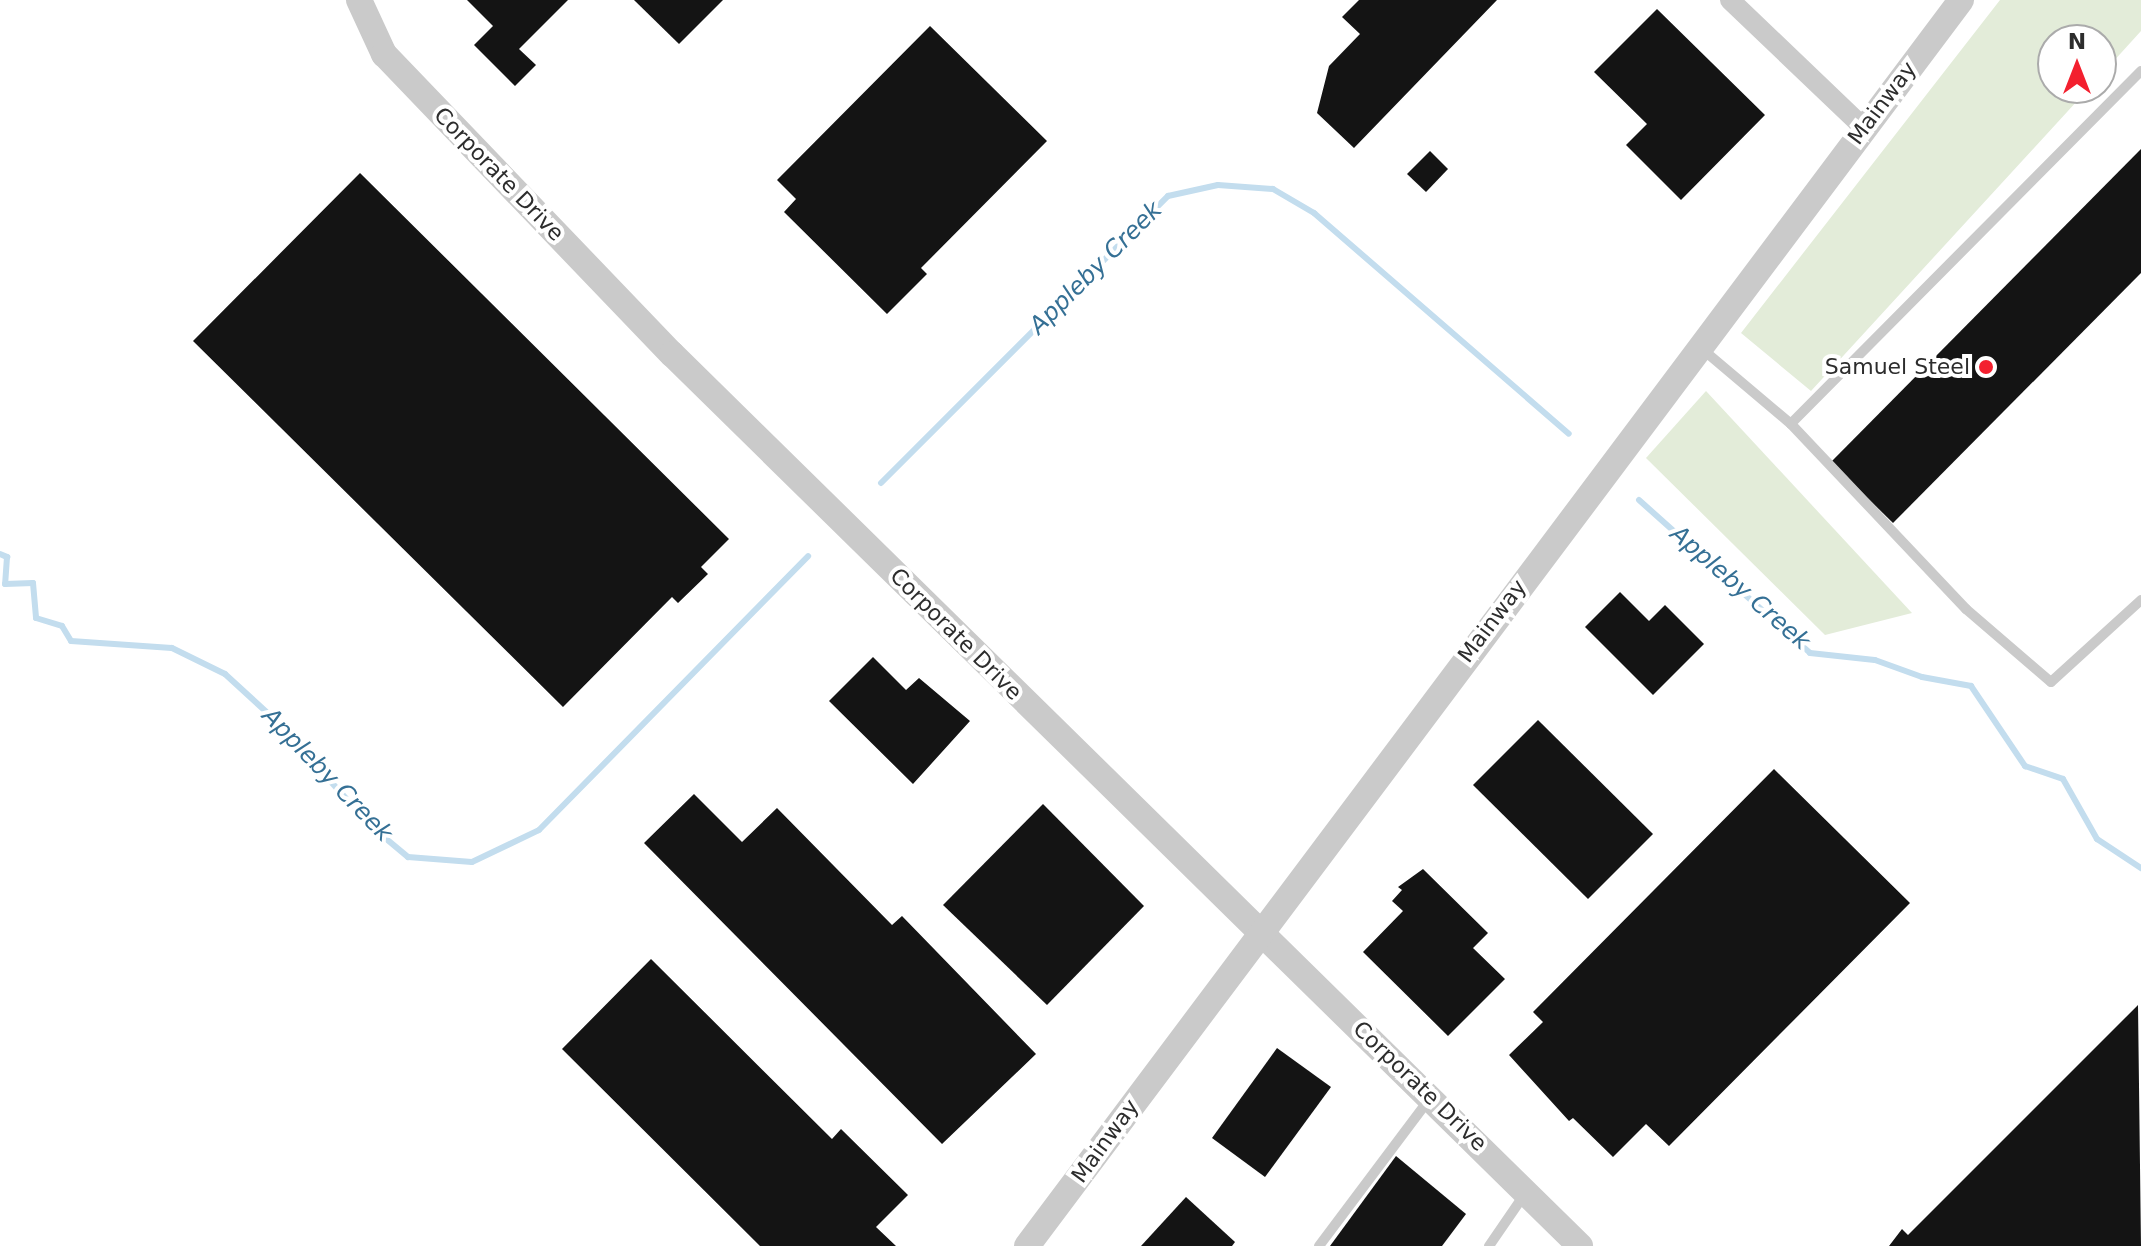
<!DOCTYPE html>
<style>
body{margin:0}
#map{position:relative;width:2141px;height:1246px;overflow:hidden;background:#fff;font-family:"DejaVu Sans",sans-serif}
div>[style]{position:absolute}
.green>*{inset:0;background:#e3ecd9}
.stream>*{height:6px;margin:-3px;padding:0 3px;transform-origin:3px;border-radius:3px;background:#c3ddee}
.building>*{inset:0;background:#141414}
.service>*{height:10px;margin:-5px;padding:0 5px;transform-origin:5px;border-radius:5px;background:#cacaca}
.minor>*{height:20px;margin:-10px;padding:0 10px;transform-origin:10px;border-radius:10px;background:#cacaca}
.tertiary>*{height:26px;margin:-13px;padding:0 13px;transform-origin:13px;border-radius:13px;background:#cacaca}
.dots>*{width:22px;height:22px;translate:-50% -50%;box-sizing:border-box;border:4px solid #fff;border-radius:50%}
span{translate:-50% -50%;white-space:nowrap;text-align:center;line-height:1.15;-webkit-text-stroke:8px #fff;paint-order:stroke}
.street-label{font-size:22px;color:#2d2d2d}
.poi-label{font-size:22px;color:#2d2d2d}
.right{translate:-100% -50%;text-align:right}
.water-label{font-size:24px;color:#357095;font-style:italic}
.north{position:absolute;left:2037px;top:24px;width:80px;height:80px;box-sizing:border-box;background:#fff;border:2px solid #ababab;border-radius:50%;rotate:0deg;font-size:22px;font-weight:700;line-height:32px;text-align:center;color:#2d2d2d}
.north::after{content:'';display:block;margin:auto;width:28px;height:36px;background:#f3202f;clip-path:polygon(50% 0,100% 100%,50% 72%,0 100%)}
</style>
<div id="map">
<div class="green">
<i style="clip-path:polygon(2000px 0,2141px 0,2141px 31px,2101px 75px,2101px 40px,2053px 40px,2053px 88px,2089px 88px,1811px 391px,1741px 333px)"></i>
<i style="clip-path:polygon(1706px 391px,1912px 613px,1825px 635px,1646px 458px)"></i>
</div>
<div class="stream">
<i style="left:881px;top:483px;width:406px;rotate:-45deg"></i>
<i style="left:1168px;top:196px;width:51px;rotate:-12.4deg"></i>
<i style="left:1218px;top:185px;width:55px;rotate:4.2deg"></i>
<i style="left:1273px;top:189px;width:48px;rotate:30.3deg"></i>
<i style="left:1314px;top:213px;width:337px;rotate:40.9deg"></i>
<i style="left:1639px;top:500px;width:229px;rotate:41.8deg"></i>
<i style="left:1810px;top:653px;width:65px;rotate:6.1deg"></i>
<i style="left:1875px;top:660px;width:50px;rotate:19.9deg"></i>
<i style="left:1922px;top:677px;width:50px;rotate:10.4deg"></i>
<i style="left:1971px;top:686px;width:97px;rotate:56deg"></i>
<i style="left:2025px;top:766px;width:40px;rotate:18.9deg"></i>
<i style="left:2063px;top:779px;width:69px;rotate:60.5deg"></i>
<i style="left:2097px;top:839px;width:53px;rotate:33.4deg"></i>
<i style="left:0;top:554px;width:8px;rotate:23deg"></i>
<i style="left:7px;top:557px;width:27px;rotate:94deg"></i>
<i style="left:5px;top:584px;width:28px;rotate:-2deg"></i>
<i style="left:33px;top:583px;width:35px;rotate:85deg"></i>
<i style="left:36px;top:618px;width:27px;rotate:17deg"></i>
<i style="left:62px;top:626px;width:17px;rotate:59deg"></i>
<i style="left:71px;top:641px;width:101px;rotate:4deg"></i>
<i style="left:172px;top:648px;width:59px;rotate:26.1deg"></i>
<i style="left:225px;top:674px;width:64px;rotate:42.5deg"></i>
<i style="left:272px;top:717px;width:149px;rotate:47.7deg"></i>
<i style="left:372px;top:827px;width:47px;rotate:39.8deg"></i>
<i style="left:408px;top:857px;width:64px;rotate:4.5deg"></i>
<i style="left:472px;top:862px;width:74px;rotate:-25.5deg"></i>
<i style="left:539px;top:830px;width:384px;rotate:-45.5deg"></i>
</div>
<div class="building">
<i style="clip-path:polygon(467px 0,568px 0,519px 49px,536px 65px,515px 86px,474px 45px,493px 26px)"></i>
<i style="clip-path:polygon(634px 0,723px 0,679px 44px)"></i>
<i style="clip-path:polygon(1359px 0,1497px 0,1354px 148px,1317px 113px,1329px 66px,1360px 34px,1342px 17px)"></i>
<i style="clip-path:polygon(1657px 9px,1765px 115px,1681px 200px,1626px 145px,1647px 124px,1594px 72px)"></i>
<i style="clip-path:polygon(930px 26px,1047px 141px,921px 268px,927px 274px,887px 314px,784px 212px,796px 199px,777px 180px)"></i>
<i style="clip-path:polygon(2141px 149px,2141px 273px,1893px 523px,1831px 462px)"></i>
<i style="clip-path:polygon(1430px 151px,1448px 169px,1426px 192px,1407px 174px)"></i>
<i style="clip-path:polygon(360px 173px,729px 539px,701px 567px,708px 574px,678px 603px,672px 597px,563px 707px,193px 341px)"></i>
<i style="clip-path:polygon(1620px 592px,1649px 621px,1665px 605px,1704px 644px,1653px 695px,1585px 627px)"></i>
<i style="clip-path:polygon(873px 657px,906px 690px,919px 678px,970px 721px,913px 784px,829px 701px)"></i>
<i style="clip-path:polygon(1538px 720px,1653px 834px,1588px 899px,1473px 785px)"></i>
<i style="clip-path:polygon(1774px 769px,1910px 903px,1669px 1146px,1646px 1124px,1613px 1157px,1573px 1118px,1569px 1121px,1509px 1055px,1543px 1022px,1533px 1012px)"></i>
<i style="clip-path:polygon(694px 794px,742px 842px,777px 808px,892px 925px,902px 916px,1036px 1054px,942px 1144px,644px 843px)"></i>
<i style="clip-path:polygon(1043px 804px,1144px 906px,1047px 1005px,943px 905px)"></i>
<i style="clip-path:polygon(1423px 869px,1488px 933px,1473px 948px,1505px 979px,1448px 1036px,1363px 952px,1403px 911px,1392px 901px,1402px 890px,1398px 887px)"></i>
<i style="clip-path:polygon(651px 959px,832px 1139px,841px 1129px,908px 1195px,876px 1227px,896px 1246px,760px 1246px,562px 1049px)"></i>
<i style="clip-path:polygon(2138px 1005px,2141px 1246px,1889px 1246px,1902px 1229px,1908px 1235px)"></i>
<i style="clip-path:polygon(1277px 1048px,1331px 1087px,1265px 1177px,1212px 1138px)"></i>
<i style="clip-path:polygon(1396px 1156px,1466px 1214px,1442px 1246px,1330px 1246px)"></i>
<i style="clip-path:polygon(1186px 1197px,1235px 1242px,1232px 1246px,1141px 1246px)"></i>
</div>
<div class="service">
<i style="left:2141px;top:71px;width:497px;rotate:134.8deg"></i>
<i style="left:1791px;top:424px;width:255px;rotate:46.6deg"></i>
<i style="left:1966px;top:609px;width:112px;rotate:40.7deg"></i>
<i style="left:2051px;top:682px;width:122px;rotate:-42.3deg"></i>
<i style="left:1701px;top:348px;width:118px;rotate:40.2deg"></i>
<i style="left:1319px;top:1246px;width:185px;rotate:-53.1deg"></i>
<i style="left:1489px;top:1246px;width:62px;rotate:-55.5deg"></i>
</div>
<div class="minor">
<i style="left:1730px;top:0;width:184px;rotate:43.7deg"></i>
</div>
<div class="tertiary">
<i style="left:359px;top:0;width:60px;rotate:65.2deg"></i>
<i style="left:384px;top:54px;width:416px;rotate:46.2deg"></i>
<i style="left:672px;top:354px;width:1273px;rotate:44.49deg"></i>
<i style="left:1027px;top:1246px;width:1557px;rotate:-53.14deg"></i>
</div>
<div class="dots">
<i style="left:1986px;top:367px;background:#f3202f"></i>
</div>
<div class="street-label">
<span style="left:1882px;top:103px;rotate:-53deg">Mainway</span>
<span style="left:499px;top:174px;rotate:46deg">Corporate Drive</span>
<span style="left:1492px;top:621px;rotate:-53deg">Mainway</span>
<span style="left:956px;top:634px;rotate:45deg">Corporate Drive</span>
<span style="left:1420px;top:1086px;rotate:44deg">Corporate Drive</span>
<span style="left:1105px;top:1141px;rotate:-54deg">Mainway</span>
</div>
<div class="poi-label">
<span class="right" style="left:1970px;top:367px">Samuel Steel</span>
</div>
<div class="water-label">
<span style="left:1096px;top:268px;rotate:-45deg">Appleby Creek</span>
<span style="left:1740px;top:588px;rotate:41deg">Appleby Creek</span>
<span style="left:327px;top:775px;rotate:46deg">Appleby Creek</span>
</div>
<div class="north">N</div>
</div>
